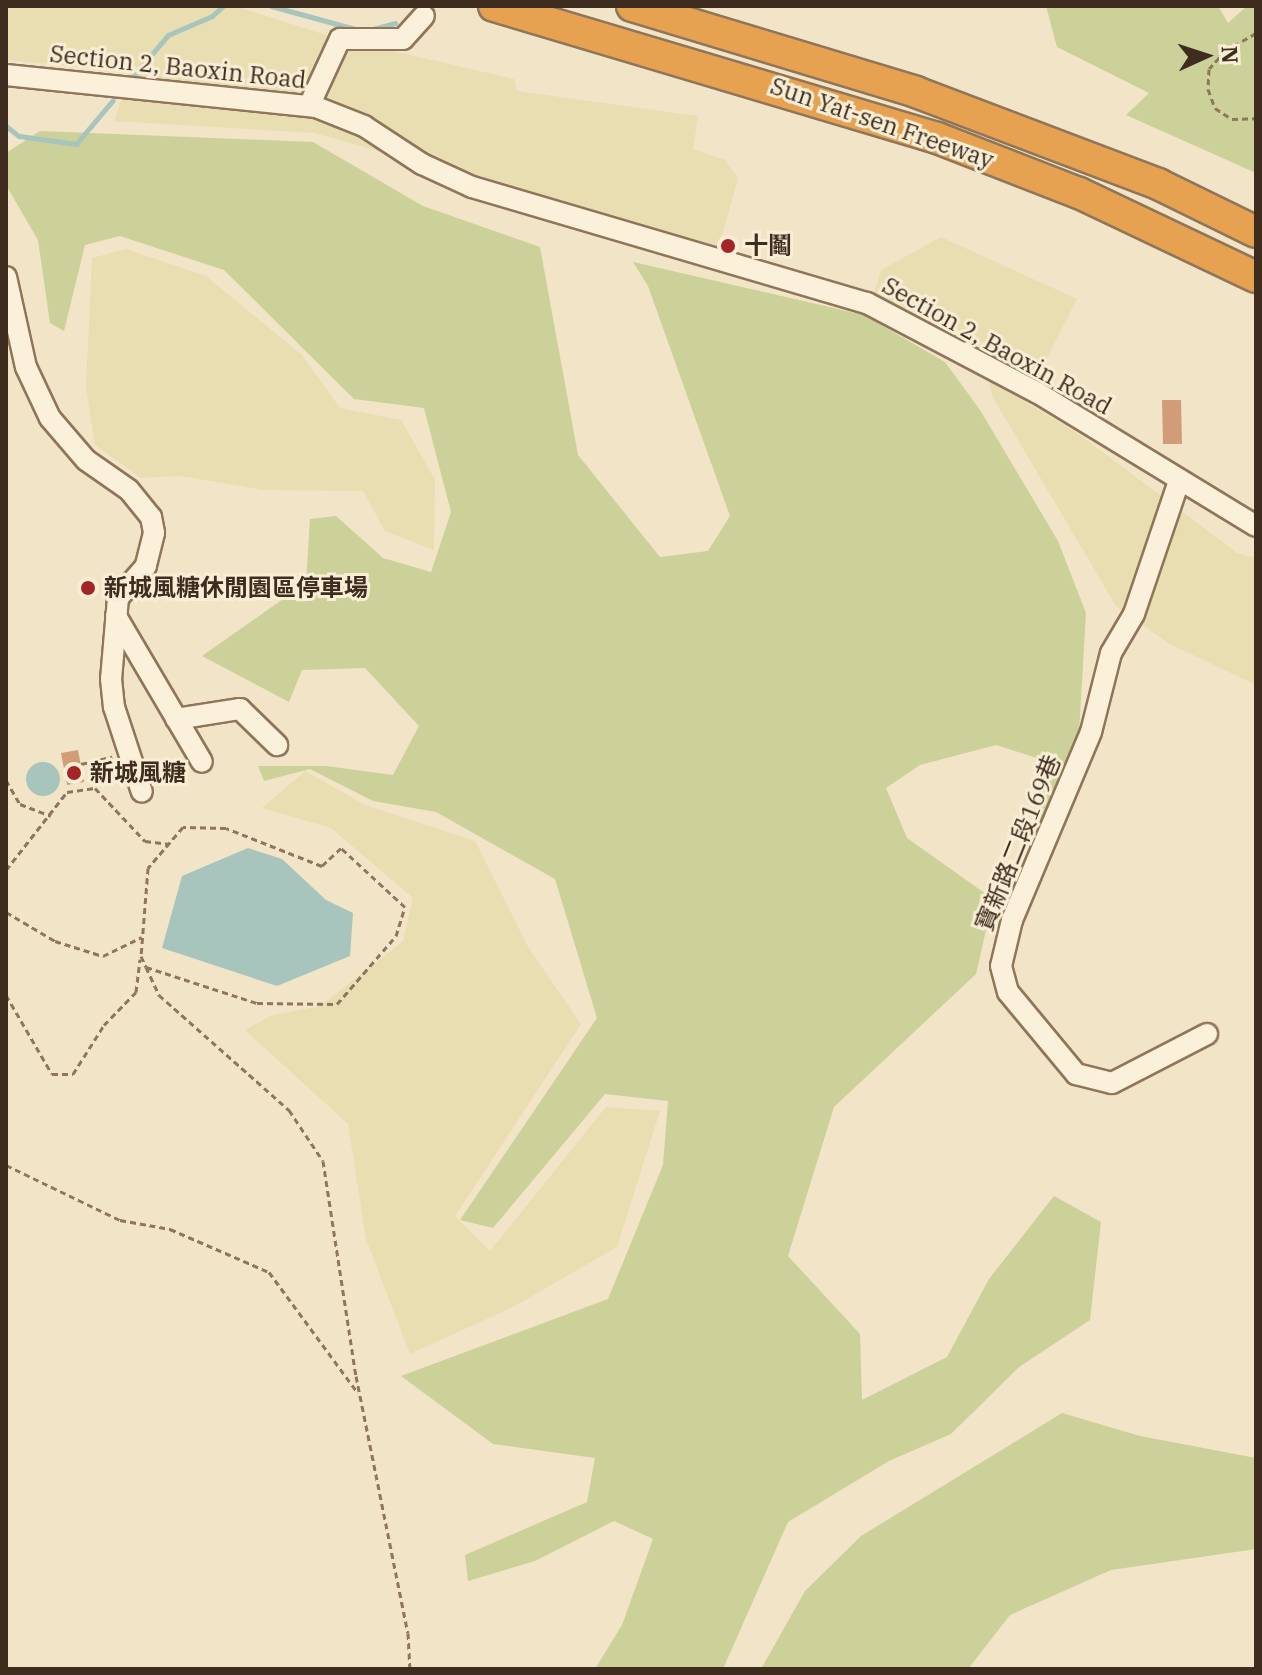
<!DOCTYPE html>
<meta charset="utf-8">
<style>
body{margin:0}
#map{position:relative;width:1262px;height:1675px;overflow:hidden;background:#f2e4c6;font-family:"IBM Plex Serif","Noto Sans TC",serif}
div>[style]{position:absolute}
.farmland>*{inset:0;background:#e8deb2}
.green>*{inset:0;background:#cbd198}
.water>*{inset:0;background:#a7c5bc}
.round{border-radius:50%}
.stream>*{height:5px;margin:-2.5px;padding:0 2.5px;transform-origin:2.5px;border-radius:2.5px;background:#a7c5bc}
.building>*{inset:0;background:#d29c79}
.path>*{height:3px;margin-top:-1.5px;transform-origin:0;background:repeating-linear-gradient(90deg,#8f755a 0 6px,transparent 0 10px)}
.roads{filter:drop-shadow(2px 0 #8f755a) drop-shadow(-2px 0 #8f755a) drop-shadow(0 2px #8f755a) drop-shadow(0 -2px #8f755a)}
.minor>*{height:20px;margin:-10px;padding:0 10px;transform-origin:10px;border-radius:10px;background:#fbf1da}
.highway>*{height:30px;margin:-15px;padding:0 15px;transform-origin:15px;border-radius:15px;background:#e6a251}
.dots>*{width:22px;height:22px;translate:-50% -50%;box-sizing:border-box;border:4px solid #f8eed6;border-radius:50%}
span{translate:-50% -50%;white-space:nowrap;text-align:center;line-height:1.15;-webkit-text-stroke:6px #f8eed6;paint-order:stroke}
.street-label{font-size:24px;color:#3e2d1e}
.poi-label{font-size:24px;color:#3e2d1e;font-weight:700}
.left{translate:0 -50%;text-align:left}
.frame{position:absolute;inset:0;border:8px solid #3e2d1e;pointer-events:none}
.north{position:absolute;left:1166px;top:16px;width:80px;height:80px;-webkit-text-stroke:6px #f8eed6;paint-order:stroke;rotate:87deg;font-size:22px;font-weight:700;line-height:32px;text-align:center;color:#3e2d1e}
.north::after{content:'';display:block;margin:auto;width:28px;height:36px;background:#3e2d1e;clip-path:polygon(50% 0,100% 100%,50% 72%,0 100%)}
</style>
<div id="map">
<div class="farmland">
<i style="clip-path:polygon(6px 6px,235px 6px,332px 37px,514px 79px,517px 91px,698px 116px,693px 149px,725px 160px,738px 178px,719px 246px,314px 133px,114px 121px,131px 72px,6px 60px)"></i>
<i style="clip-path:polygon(941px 237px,1077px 299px,1025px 402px,1077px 433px,1237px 553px,1256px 558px,1256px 685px,1168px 643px,1116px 606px,992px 396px,980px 340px,874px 294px,881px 270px)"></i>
<i style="clip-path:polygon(126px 249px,206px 276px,302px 355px,340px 408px,401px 420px,435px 480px,434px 550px,385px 531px,363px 491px,263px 490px,181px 476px,141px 478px,95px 445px,86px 387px,92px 258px)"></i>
<i style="clip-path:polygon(305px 771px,365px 805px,475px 841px,528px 947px,581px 1024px,455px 1216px,490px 1251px,606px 1107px,660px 1111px,617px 1247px,513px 1307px,410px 1354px,366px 1239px,348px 1124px,245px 1030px,270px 1016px,320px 1006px,403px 941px,413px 898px,331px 828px,262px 808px)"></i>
</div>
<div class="green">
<i style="clip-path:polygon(1046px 6px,1218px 6px,1228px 23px,1247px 6px,1256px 6px,1256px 173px,1126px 115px,1149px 93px,1057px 47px)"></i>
<i style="clip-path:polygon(40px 131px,313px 142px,423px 206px,540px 247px,578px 455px,660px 557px,708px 551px,730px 516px,648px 286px,633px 262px,864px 315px,945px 362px,980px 410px,1058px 541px,1086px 613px,1078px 749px,1041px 846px,1037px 758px,996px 745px,920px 765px,886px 788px,907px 838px,993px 899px,976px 974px,834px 1107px,788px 1256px,860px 1334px,862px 1400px,947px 1357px,989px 1279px,1054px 1196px,1101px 1222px,1090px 1320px,1019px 1367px,951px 1434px,889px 1461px,788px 1522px,723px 1669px,595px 1669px,622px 1625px,653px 1539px,614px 1521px,535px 1561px,468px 1581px,465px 1555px,587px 1502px,595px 1458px,493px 1444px,401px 1376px,608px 1299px,663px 1165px,668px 1101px,605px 1094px,493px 1228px,460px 1220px,597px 1018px,555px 879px,436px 812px,373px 801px,310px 769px,264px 781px,258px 766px,326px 766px,393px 775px,419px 726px,365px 668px,302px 670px,289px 702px,202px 656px,306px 583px,310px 519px,336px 516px,383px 558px,431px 572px,451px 512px,424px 408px,354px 399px,224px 270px,120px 236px,85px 245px,64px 331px,50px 323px,38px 240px,6px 185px,6px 153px)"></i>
<i style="clip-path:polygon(1062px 1413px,1140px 1436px,1256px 1458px,1256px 1549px,1111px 1570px,1010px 1615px,968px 1669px,761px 1669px,805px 1591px,861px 1536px)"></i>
</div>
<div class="water">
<i class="round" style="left:26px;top:762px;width:34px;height:34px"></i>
<i style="clip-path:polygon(248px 848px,282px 859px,326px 900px,353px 913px,350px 956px,277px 986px,162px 948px,182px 876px)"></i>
</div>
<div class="stream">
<i style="left:271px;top:6px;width:91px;rotate:15.3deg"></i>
<i style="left:369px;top:30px;width:27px;rotate:-15deg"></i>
<i style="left:134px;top:75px;width:52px;rotate:-49.6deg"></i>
<i style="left:168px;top:35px;width:48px;rotate:-23.4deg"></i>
<i style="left:212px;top:16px;width:15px;rotate:-42deg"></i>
<i style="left:6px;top:126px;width:16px;rotate:38deg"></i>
<i style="left:19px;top:136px;width:58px;rotate:8deg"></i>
<i style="left:76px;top:144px;width:57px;rotate:-49.9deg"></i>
</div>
<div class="building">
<i style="clip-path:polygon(1162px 400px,1181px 400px,1182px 444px,1163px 444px)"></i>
<i style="clip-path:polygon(78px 750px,84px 782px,67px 785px,61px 753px)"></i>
</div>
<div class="path">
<i style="left:1256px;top:33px;width:34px;rotate:150deg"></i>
<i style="left:1226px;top:50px;width:25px;rotate:132deg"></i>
<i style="left:1209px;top:69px;width:20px;rotate:93deg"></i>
<i style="left:1208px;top:89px;width:20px;rotate:70deg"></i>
<i style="left:1215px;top:108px;width:20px;rotate:33deg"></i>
<i style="left:1232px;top:119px;width:24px;rotate:-2deg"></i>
<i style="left:81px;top:764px;width:32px;rotate:-13deg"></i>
<i style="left:6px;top:780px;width:28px;rotate:60deg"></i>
<i style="left:20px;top:804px;width:33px;rotate:21deg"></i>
<i style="left:6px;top:870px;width:99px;rotate:-52deg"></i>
<i style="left:67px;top:792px;width:28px;rotate:-8deg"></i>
<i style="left:95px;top:788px;width:73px;rotate:46.7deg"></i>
<i style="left:145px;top:841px;width:23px;rotate:7deg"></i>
<i style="left:6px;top:912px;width:57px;rotate:30.6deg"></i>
<i style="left:55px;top:941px;width:50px;rotate:17.4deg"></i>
<i style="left:103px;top:956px;width:43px;rotate:-26deg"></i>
<i style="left:146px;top:967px;width:117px;rotate:18deg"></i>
<i style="left:257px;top:1003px;width:80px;rotate:0.7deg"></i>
<i style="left:337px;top:1004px;width:90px;rotate:-49.1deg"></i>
<i style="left:396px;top:936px;width:30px;rotate:-73deg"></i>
<i style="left:405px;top:907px;width:87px;rotate:-137.3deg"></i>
<i style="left:341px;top:848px;width:26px;rotate:137deg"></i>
<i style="left:322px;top:866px;width:103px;rotate:-158.4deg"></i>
<i style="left:226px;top:828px;width:43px;rotate:-178.7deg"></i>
<i style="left:183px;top:827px;width:54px;rotate:130.5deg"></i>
<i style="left:148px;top:868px;width:88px;rotate:94.5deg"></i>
<i style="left:141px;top:956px;width:12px;rotate:66deg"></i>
<i style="left:146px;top:967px;width:31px;rotate:65deg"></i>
<i style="left:159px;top:995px;width:174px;rotate:41.5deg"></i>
<i style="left:289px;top:1110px;width:61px;rotate:56.3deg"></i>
<i style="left:323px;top:1161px;width:218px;rotate:81.3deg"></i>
<i style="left:356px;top:1376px;width:262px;rotate:78.6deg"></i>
<i style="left:408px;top:1633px;width:36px;rotate:87deg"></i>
<i style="left:6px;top:995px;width:91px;rotate:59.8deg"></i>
<i style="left:52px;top:1074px;width:21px"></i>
<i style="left:73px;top:1074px;width:58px;rotate:-57.7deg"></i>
<i style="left:104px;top:1025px;width:46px;rotate:-45.9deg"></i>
<i style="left:136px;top:992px;width:33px;rotate:-83deg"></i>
<i style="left:6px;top:1165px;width:127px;rotate:25.8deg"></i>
<i style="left:120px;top:1220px;width:51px;rotate:10.2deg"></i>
<i style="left:170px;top:1229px;width:108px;rotate:23.5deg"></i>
<i style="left:269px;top:1272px;width:150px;rotate:53.7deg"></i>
</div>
<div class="roads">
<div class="minor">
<i style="left:6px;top:75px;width:312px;rotate:5.9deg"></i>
<i style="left:316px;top:107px;width:52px;rotate:21.6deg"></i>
<i style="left:364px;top:126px;width:69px;rotate:33.2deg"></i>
<i style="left:422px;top:164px;width:55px;rotate:24.7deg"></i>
<i style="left:472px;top:187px;width:412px;rotate:16.4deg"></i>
<i style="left:867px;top:303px;width:193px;rotate:27.8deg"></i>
<i style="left:1038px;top:393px;width:255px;rotate:31.4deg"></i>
<i style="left:309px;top:106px;width:74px;rotate:-65.2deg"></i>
<i style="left:340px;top:39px;width:63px"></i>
<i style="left:403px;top:39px;width:31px;rotate:-48deg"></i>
<i style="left:6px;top:277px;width:92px;rotate:77.5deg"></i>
<i style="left:26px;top:367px;width:56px;rotate:64.8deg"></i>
<i style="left:50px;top:418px;width:55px;rotate:49.4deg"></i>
<i style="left:86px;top:460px;width:52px;rotate:34.9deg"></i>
<i style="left:129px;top:490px;width:35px;rotate:51deg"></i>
<i style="left:151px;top:517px;width:16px;rotate:79deg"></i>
<i style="left:154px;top:533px;width:34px;rotate:104deg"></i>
<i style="left:146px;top:566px;width:43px;rotate:131.2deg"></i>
<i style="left:118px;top:598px;width:81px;rotate:94.9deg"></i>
<i style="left:111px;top:679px;width:28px;rotate:84deg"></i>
<i style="left:114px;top:707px;width:89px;rotate:71.8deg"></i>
<i style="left:1179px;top:481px;width:140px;rotate:108.7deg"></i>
<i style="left:1134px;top:614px;width:45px;rotate:120.5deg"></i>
<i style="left:1111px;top:653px;width:81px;rotate:104.2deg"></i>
<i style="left:1091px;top:732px;width:204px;rotate:112.8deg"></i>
<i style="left:1012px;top:920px;width:47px;rotate:103.4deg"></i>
<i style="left:1001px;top:966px;width:27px;rotate:75deg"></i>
<i style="left:1008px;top:992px;width:107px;rotate:50.3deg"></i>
<i style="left:1076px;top:1074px;width:37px;rotate:14deg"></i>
<i style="left:1112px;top:1083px;width:107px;rotate:-27.3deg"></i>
<i style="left:116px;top:616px;width:169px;rotate:59.5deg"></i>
<i style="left:176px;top:719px;width:65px;rotate:-8.9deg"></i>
<i style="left:240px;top:709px;width:52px;rotate:44.2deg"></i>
</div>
<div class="highway">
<i style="left:494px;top:6px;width:462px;rotate:16.6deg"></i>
<i style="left:937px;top:138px;width:152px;rotate:21.2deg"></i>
<i style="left:1079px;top:193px;width:196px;rotate:25.4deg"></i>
<i style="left:632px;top:6px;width:297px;rotate:16.8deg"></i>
<i style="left:916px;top:92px;width:259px;rotate:20.8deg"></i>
<i style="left:1158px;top:184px;width:109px;rotate:26.1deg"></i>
</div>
</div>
<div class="dots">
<i style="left:728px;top:246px;background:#a32528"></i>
<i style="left:88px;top:588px;background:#a32528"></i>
<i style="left:74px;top:773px;background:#a32528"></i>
</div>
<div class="street-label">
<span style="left:178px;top:67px;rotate:6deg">Section 2, Baoxin Road</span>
<span style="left:882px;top:123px;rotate:19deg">Sun Yat-sen Freeway</span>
<span style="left:997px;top:346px;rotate:29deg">Section 2, Baoxin Road</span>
<span style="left:1018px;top:843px;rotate:-68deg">寶新路二段169巷</span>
</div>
<div class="poi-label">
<span class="left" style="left:744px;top:246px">十鬮</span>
<span class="left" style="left:104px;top:588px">新城風糖休閒園區停車場</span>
<span class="left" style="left:90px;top:773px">新城風糖</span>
</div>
<div class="frame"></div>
<div class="north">N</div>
</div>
